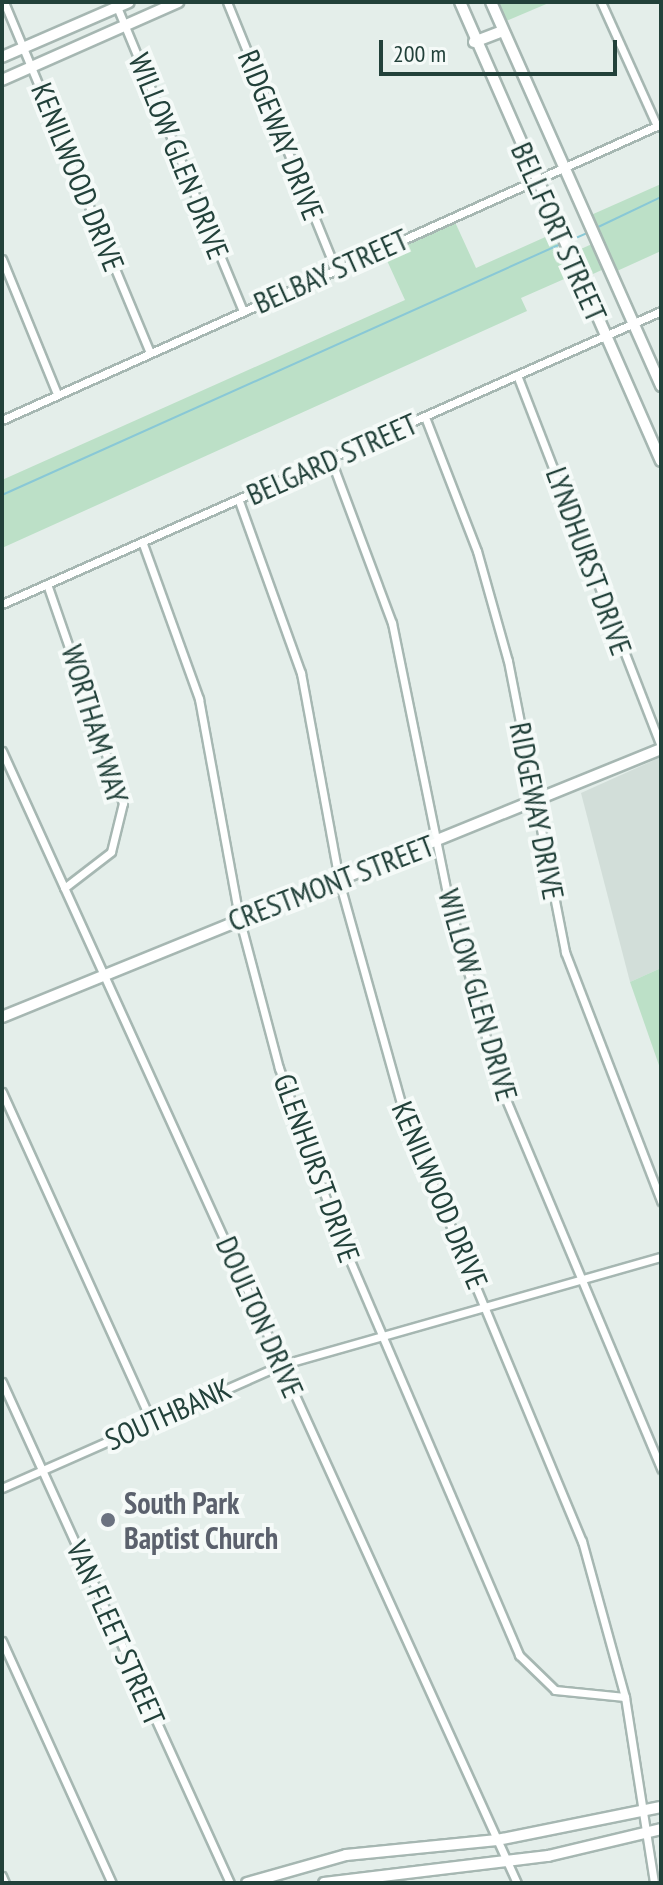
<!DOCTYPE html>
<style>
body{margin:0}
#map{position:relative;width:663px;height:1885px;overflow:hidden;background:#e4eeea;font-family:"PT Sans Narrow",sans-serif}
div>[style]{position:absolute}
.built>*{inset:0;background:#d2ded9}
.green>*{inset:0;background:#bce0c7}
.stream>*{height:2px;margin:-1px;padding:0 1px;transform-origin:1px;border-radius:1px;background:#89c8d6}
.roads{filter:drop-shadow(2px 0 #a6b7b2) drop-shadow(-2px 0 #a6b7b2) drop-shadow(0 2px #a6b7b2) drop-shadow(0 -2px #a6b7b2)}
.street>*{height:7px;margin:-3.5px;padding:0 3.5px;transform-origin:3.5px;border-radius:3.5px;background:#fff}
.secondary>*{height:10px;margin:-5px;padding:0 5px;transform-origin:5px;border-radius:5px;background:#fff}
.dots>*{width:22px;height:22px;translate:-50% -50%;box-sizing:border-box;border:4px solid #f5faf8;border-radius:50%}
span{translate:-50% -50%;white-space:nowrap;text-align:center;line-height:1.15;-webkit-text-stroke:8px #f5faf8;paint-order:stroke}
.street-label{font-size:30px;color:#22413a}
.worship-label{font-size:30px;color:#5b616d;font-weight:700}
.left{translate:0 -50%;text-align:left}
.frame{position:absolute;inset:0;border:4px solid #22413a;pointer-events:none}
.scale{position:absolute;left:379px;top:40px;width:238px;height:36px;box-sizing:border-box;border:4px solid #22413a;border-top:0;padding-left:10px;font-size:24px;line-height:28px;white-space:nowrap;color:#22413a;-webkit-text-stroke:6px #f5faf8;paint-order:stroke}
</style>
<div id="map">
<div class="built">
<i style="clip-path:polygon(661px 757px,661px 968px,630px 982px,581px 793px)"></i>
</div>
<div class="green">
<i style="clip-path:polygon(499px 2px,551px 2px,506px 21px)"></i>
<i style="clip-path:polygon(661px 184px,661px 251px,617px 271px,591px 215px)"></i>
<i style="clip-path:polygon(455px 222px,476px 268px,552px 234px,571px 276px,521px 298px,527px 311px,2px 548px,2px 480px,405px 300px,384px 254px)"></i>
<i style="clip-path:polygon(592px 244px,604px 269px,584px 278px,572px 253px)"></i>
<i style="clip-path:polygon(661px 968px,661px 1071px,630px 982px)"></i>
</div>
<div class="stream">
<i style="left:594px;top:229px;width:74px;rotate:-25.5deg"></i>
<i style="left:569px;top:241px;width:22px;rotate:-24deg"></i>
<i style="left:2px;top:495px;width:615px;rotate:-24.19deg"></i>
</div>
<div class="roads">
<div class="street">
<i style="left:4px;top:2px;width:379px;rotate:67.4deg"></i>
<i style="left:115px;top:2px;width:334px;rotate:67.5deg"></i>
<i style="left:227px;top:2px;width:287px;rotate:67.9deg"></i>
<i style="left:601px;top:2px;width:136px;rotate:65.7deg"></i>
<i style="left:2px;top:259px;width:146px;rotate:67.8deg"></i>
<i style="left:517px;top:375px;width:399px;rotate:68.8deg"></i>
<i style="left:425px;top:417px;width:144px;rotate:68.8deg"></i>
<i style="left:477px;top:551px;width:114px;rotate:74.3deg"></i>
<i style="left:508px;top:661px;width:297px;rotate:78.9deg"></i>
<i style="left:565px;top:952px;width:267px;rotate:68.9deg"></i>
<i style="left:2px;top:420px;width:722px;rotate:-24.19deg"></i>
<i style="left:331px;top:460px;width:174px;rotate:69.5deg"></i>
<i style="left:392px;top:623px;width:285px;rotate:78.5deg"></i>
<i style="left:449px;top:902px;width:182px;rotate:74.7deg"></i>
<i style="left:497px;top:1078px;width:424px;rotate:67.2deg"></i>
<i style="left:239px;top:501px;width:183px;rotate:70.2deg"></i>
<i style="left:301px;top:673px;width:211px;rotate:79.6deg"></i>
<i style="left:339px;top:881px;width:242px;rotate:74.4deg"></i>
<i style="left:404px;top:1114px;width:463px;rotate:67.4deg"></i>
<i style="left:582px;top:1541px;width:162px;rotate:74.6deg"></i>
<i style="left:625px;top:1697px;width:188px;rotate:81.1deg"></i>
<i style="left:143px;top:544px;width:165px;rotate:70.1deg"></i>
<i style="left:199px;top:699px;width:222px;rotate:79.6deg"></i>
<i style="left:239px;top:917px;width:156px;rotate:75.2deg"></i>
<i style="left:279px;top:1068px;width:180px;rotate:70.2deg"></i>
<i style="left:340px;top:1237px;width:455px;rotate:66.8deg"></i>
<i style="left:519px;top:1655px;width:50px;rotate:44.2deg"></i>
<i style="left:555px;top:1690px;width:70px;rotate:5.7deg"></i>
<i style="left:47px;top:584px;width:232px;rotate:70.9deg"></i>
<i style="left:123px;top:803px;width:50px;rotate:103.8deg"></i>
<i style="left:111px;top:852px;width:59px;rotate:142.5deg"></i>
<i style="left:2px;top:604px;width:721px;rotate:-23.97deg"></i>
<i style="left:2px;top:751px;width:1244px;rotate:65.54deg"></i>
<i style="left:2px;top:1092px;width:360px;rotate:65.6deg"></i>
<i style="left:2px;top:1382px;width:550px;rotate:65.53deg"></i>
<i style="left:2px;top:1488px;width:305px;rotate:-23.8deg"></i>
<i style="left:281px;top:1365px;width:395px;rotate:-15.9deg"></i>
<i style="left:2px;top:1641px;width:266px;rotate:65.6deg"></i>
<i style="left:2px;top:1876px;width:8px;rotate:67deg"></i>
</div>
<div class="secondary">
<i style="left:460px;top:2px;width:501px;rotate:66.35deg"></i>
<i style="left:491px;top:2px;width:420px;rotate:66.1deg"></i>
<i style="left:474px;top:42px;width:30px;rotate:-21deg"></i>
<i style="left:2px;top:57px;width:138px;rotate:-23.4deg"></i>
<i style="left:2px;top:80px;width:193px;rotate:-23.9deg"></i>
<i style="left:2px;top:1017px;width:711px;rotate:-22.13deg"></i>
<i style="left:247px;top:1883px;width:103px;rotate:-15.8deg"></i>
<i style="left:346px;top:1855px;width:152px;rotate:-5.7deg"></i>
<i style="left:497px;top:1840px;width:167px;rotate:-11.4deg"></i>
<i style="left:324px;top:1883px;width:226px;rotate:-6.9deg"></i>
<i style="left:548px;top:1856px;width:116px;rotate:-13.4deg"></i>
</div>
</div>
<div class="dots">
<i style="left:108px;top:1520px;background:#6b7280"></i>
</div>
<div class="street-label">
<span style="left:281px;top:135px;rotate:68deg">RIDGEWAY DRIVE</span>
<span style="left:179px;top:156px;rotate:68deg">WILLOW GLEN DRIVE</span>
<span style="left:78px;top:177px;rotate:68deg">KENILWOOD DRIVE</span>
<span style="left:559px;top:232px;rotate:66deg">BELLFORT STREET</span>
<span style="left:331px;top:271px;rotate:-24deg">BELBAY STREET</span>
<span style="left:332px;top:459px;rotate:-24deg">BELGARD STREET</span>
<span style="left:589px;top:561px;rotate:70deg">LYNDHURST DRIVE</span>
<span style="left:95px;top:724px;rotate:73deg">WORTHAM WAY</span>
<span style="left:537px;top:811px;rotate:79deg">RIDGEWAY DRIVE</span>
<span style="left:331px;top:883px;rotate:-21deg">CRESTMONT STREET</span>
<span style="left:478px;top:995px;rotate:74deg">WILLOW GLEN DRIVE</span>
<span style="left:317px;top:1168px;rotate:70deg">GLENHURST DRIVE</span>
<span style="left:440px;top:1195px;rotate:67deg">KENILWOOD DRIVE</span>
<span style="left:260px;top:1317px;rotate:66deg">DOULTON DRIVE</span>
<span style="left:168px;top:1414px;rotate:-24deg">SOUTHBANK</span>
<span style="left:116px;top:1633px;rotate:66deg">VAN FLEET STREET</span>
</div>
<div class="worship-label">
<span class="left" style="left:124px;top:1520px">South Park<br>Baptist Church</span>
</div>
<div class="frame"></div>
<div class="scale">200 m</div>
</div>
